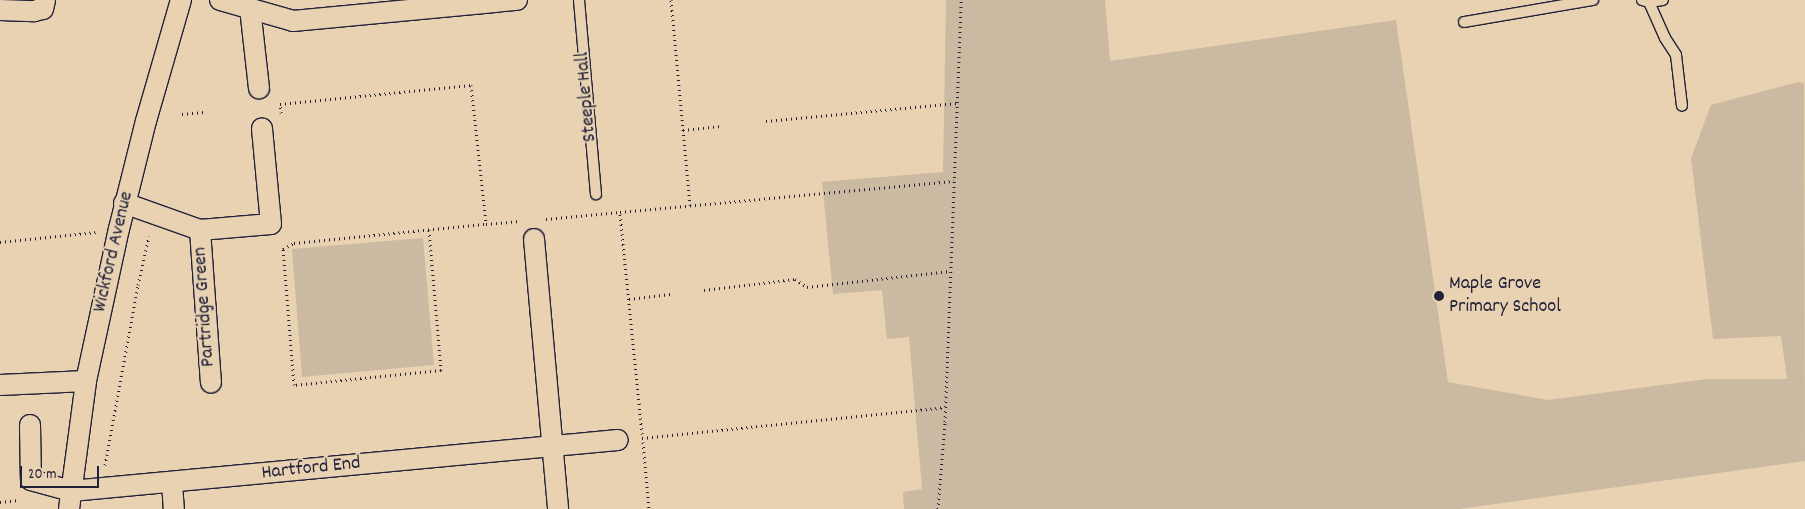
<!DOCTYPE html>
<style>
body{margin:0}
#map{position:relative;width:1805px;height:509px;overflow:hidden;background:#e8d2b2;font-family:Dekko,sans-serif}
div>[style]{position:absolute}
.green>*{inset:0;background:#cbb9a1}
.path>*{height:3px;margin-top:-1.5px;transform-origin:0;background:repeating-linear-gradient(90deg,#22223b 0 1px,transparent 0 5px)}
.roads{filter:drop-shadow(1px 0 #22223b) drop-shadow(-1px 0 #22223b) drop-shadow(0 1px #22223b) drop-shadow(0 -1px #22223b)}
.service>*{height:10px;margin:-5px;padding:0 5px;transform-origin:5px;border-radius:5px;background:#e8d2b2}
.minor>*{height:20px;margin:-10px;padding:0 10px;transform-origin:10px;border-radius:10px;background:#e8d2b2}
.dots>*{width:14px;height:14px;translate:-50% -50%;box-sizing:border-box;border:2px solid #e8d2b2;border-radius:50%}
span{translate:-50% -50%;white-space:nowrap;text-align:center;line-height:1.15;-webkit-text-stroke:4px #e8d2b2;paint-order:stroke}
.street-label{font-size:20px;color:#22223b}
.poi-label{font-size:20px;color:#22223b}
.left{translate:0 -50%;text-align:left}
.scale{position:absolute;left:20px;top:466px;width:79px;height:22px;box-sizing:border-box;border:2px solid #22223b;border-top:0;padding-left:6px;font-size:15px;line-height:18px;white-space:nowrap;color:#22223b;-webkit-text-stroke:4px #e8d2b2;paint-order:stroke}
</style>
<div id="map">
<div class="green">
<i style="clip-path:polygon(946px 0,1105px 0,1110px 61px,1396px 20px,1448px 382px,1548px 400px,1707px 379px,1787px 379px,1781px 336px,1713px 339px,1691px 158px,1711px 105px,1798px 82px,1804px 83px,1805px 461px,1459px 509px,904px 509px,903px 492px,922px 489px,909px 337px,887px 339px,882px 290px,833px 294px,822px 182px,943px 172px)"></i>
<i style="clip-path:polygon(423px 238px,434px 365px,302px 377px,292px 249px)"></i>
</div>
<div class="path">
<i style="left:671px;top:0;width:206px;rotate:84.7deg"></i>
<i style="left:281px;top:113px;width:9px;rotate:-96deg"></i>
<i style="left:280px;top:104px;width:192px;rotate:-5.7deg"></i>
<i style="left:471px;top:85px;width:140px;rotate:83.8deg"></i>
<i style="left:182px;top:114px;width:25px;rotate:-5deg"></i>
<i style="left:766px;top:121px;width:192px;rotate:-5.4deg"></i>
<i style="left:683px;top:130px;width:37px;rotate:-6deg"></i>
<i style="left:546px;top:219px;width:74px;rotate:-5.4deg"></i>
<i style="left:429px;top:230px;width:141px;rotate:85.1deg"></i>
<i style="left:441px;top:370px;width:148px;rotate:174.2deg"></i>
<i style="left:294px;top:385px;width:136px;rotate:-94.6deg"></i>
<i style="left:283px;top:249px;width:13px;rotate:-29deg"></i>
<i style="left:294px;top:243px;width:193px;rotate:-5.7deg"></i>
<i style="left:486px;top:224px;width:34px;rotate:-5deg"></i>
<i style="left:0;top:242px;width:97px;rotate:-5.9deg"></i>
<i style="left:704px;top:290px;width:92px;rotate:-6.9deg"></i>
<i style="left:795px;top:279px;width:14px;rotate:34deg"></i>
<i style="left:807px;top:287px;width:144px;rotate:-6.4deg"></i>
<i style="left:629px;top:299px;width:42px;rotate:-6.8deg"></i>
<i style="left:642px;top:434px;width:223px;rotate:-95.7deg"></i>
<i style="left:620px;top:212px;width:335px;rotate:-5.3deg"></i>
<i style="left:642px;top:438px;width:305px;rotate:-5.8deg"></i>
<i style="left:643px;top:442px;width:67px;rotate:84.9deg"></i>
<i style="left:105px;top:465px;width:183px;rotate:-79.6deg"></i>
<i style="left:138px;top:285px;width:50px;rotate:-77.3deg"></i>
<i style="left:0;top:502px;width:19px;rotate:-6deg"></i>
<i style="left:938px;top:509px;width:87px;rotate:-85.4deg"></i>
<i style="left:945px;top:422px;width:422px;rotate:-87.8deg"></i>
</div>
<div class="roads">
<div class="service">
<i style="left:579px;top:0;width:195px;rotate:85deg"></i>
<i style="left:1642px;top:0;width:7px;rotate:16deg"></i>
<i style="left:1649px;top:2px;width:14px;rotate:-8deg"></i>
<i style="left:1649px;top:2px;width:39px;rotate:66deg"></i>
<i style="left:1665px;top:38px;width:20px;rotate:57deg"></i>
<i style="left:1676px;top:55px;width:51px;rotate:83.3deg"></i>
<i style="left:1464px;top:22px;width:131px;rotate:-9.7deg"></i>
</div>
<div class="minor">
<i style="left:220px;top:0;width:76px;rotate:16deg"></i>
<i style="left:293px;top:21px;width:225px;rotate:-5.4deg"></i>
<i style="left:250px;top:8px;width:81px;rotate:83.6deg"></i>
<i style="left:0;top:10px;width:34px;rotate:2deg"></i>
<i style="left:34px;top:11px;width:9px;rotate:-13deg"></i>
<i style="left:43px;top:9px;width:9px;rotate:-77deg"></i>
<i style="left:124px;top:203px;width:81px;rotate:19.6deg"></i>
<i style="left:200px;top:230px;width:71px;rotate:-4.8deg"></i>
<i style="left:271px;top:224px;width:96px;rotate:-95.4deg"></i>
<i style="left:200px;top:230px;width:153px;rotate:85.9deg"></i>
<i style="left:534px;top:239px;width:271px;rotate:84.9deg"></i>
<i style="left:0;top:385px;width:86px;rotate:-2.7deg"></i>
<i style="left:30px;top:425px;width:55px;rotate:89deg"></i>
<i style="left:31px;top:480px;width:41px;rotate:15.4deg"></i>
<i style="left:71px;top:491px;width:549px;rotate:-5.33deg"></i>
<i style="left:172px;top:483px;width:26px;rotate:86deg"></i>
<i style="left:69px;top:509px;width:129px;rotate:-82.4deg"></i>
<i style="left:86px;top:381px;width:156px;rotate:-77.8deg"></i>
<i style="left:119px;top:229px;width:111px;rotate:-76deg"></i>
<i style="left:146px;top:121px;width:126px;rotate:-73.9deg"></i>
</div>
</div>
<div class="dots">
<i style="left:1439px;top:296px;background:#22223b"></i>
</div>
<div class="street-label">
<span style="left:587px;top:97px;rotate:-95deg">Steeple Hall</span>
<span style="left:114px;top:252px;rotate:-77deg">Wickford Avenue</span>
<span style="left:205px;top:307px;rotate:-94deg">Partridge Green</span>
<span style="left:311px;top:469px;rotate:-6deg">Hartford End</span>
</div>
<div class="poi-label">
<span class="left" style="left:1449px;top:296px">Maple Grove<br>Primary School</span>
</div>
<div class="scale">20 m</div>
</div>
